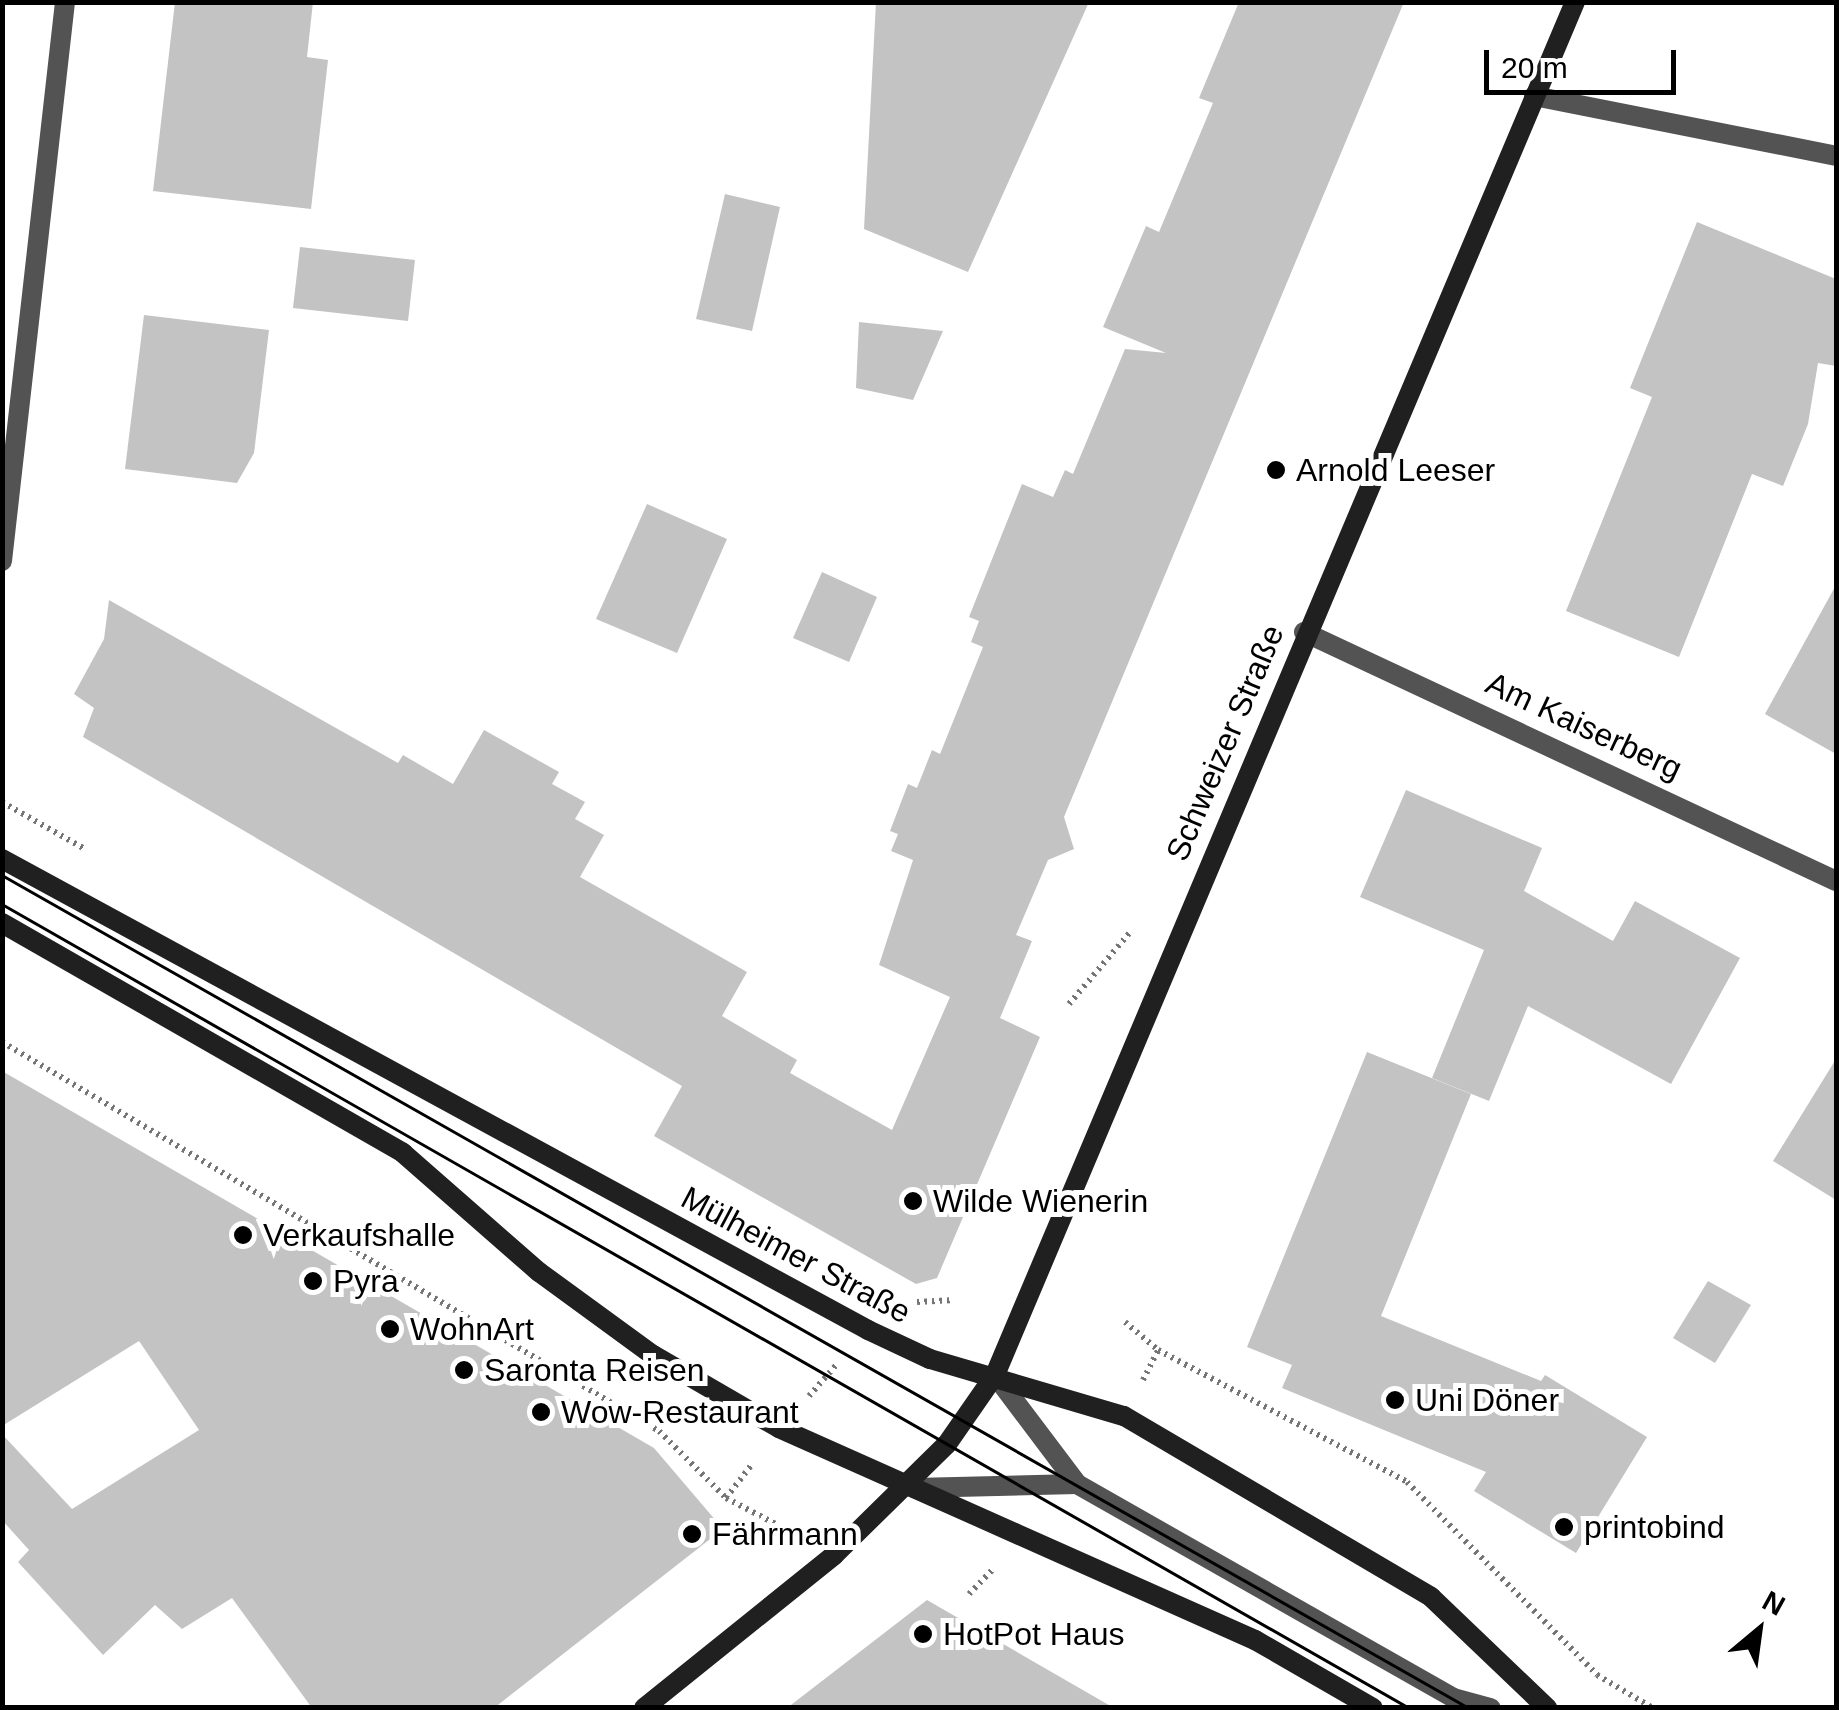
<!DOCTYPE html>
<meta charset="utf-8">
<style>
body{margin:0}
#map{position:relative;width:1839px;height:1710px;overflow:hidden;background:#fff;font-family:Arial,sans-serif}
div>[style]{position:absolute}
.building>*{inset:0;background:#c3c3c3}
.path>*{height:6px;margin-top:-3px;transform-origin:0;background:repeating-linear-gradient(90deg,#757575 0 2.5px,transparent 0 7.5px)}
.service>*{height:20px;margin:-10px;padding:0 10px;transform-origin:10px;border-radius:10px;background:#535353}
.minor>*{height:20px;margin:-10px;padding:0 10px;transform-origin:10px;border-radius:10px;background:#535353}
.secondary>*{height:20px;margin:-10px;padding:0 10px;transform-origin:10px;border-radius:10px;background:#202020}
.tram>*{height:2.5px;margin:-1.25px;padding:0 1.25px;transform-origin:1.25px;border-radius:1.25px;background:#000}
.dots>*{width:28px;height:28px;translate:-50% -50%;box-sizing:border-box;border:5px solid #fff;border-radius:50%}
span{translate:-50% -50%;white-space:nowrap;text-align:center;line-height:1.15;-webkit-text-stroke:10px #fff;paint-order:stroke}
.poi-label{font-size:32px;color:#000}
.left{translate:0 -50%;text-align:left}
.street-label{font-size:32px;color:#000}
.frame{position:absolute;inset:0;border:5px solid #000;pointer-events:none}
.north{position:absolute;left:1709px;top:1580px;width:100px;height:100px;-webkit-text-stroke:8px #fff;paint-order:stroke;rotate:29deg;font-size:28px;font-weight:700;line-height:40px;text-align:center;color:#000}
.north::after{content:'';display:block;margin:auto;width:35px;height:45px;background:#000;clip-path:polygon(50% 0,100% 100%,50% 72%,0 100%)}
.scale{position:absolute;left:1484px;top:50px;width:192px;height:45px;box-sizing:border-box;border:5px solid #000;border-top:0;padding-left:12px;font-size:30px;line-height:35px;white-space:nowrap;color:#000;-webkit-text-stroke:8px #fff;paint-order:stroke}
</style>
<div id="map">
<div class="building">
<i style="clip-path:polygon(175px 2px,313px 2px,307px 57px,328px 60px,311px 209px,153px 191px)"></i>
<i style="clip-path:polygon(876px 2px,1089px 2px,968px 272px,864px 229px)"></i>
<i style="clip-path:polygon(1239px 2px,1404px 2px,1064px 817px,1074px 849px,1048px 860px,1016px 935px,1032px 941px,1000px 1018px,1040px 1037px,937px 1278px,916px 1284px,654px 1136px,682px 1086px,83px 737px,94px 708px,74px 694px,104px 639px,109px 600px,398px 763px,403px 755px,453px 784px,484px 730px,559px 772px,552px 784px,585px 802px,575px 819px,604px 835px,580px 877px,747px 972px,722px 1016px,797px 1060px,790px 1073px,892px 1130px,950px 997px,879px 965px,913px 860px,891px 851px,898px 834px,890px 831px,908px 784px,917px 788px,932px 750px,940px 754px,983px 647px,971px 642px,979px 621px,969px 617px,1022px 484px,1053px 497px,1065px 470px,1073px 474px,1125px 349px,1166px 353px,1103px 327px,1146px 226px,1159px 232px,1213px 103px,1199px 98px)"></i>
<i style="clip-path:polygon(725px 194px,780px 207px,752px 331px,696px 319px)"></i>
<i style="clip-path:polygon(1697px 222px,1836px 279px,1836px 366px,1818px 363px,1808px 424px,1783px 486px,1752px 474px,1679px 657px,1566px 611px,1652px 397px,1630px 388px)"></i>
<i style="clip-path:polygon(300px 247px,415px 260px,408px 321px,293px 308px)"></i>
<i style="clip-path:polygon(144px 315px,269px 330px,254px 453px,237px 483px,125px 469px)"></i>
<i style="clip-path:polygon(859px 322px,943px 331px,913px 400px,856px 388px)"></i>
<i style="clip-path:polygon(647px 504px,727px 539px,677px 653px,596px 619px)"></i>
<i style="clip-path:polygon(822px 572px,877px 597px,849px 662px,793px 638px)"></i>
<i style="clip-path:polygon(1836px 585px,1836px 754px,1765px 714px)"></i>
<i style="clip-path:polygon(1406px 790px,1542px 848px,1524px 891px,1613px 941px,1635px 901px,1740px 958px,1671px 1084px,1528px 1006px,1489px 1101px,1432px 1078px,1484px 950px,1360px 897px)"></i>
<i style="clip-path:polygon(1367px 1052px,1471px 1094px,1381px 1316px,1541px 1381px,1545px 1375px,1647px 1437px,1576px 1553px,1474px 1491px,1486px 1472px,1282px 1388px,1292px 1365px,1247px 1347px)"></i>
<i style="clip-path:polygon(1836px 1059px,1836px 1200px,1773px 1161px)"></i>
<i style="clip-path:polygon(2px 1071px,654px 1448px,723px 1529px,494px 1708px,312px 1708px,232px 1598px,182px 1629px,155px 1605px,103px 1655px,18px 1562px,29px 1550px,2px 1520px,2px 1434px,72px 1509px,199px 1430px,139px 1341px,2px 1426px)"></i>
<i style="clip-path:polygon(1708px 1281px,1751px 1305px,1715px 1363px,1673px 1338px)"></i>
<i style="clip-path:polygon(927px 1600px,1114px 1708px,787px 1708px)"></i>
</div>
<div class="path">
<i style="left:2px;top:802px;width:93px;rotate:29.6deg"></i>
<i style="left:1069px;top:1004px;width:97px;rotate:-49.6deg"></i>
<i style="left:2px;top:1042px;width:764px;rotate:30.63deg"></i>
<i style="left:659px;top:1431px;width:95px;rotate:45deg"></i>
<i style="left:726px;top:1498px;width:76px;rotate:27.6deg"></i>
<i style="left:917px;top:1302px;width:33px;rotate:-3deg"></i>
<i style="left:1125px;top:1322px;width:43px;rotate:40.3deg"></i>
<i style="left:1158px;top:1350px;width:282px;rotate:27.9deg"></i>
<i style="left:1407px;top:1482px;width:271px;rotate:45.4deg"></i>
<i style="left:1597px;top:1675px;width:65px;rotate:30.5deg"></i>
<i style="left:1143px;top:1380px;width:34px;rotate:-63deg"></i>
<i style="left:809px;top:1396px;width:43px;rotate:-48.8deg"></i>
<i style="left:726px;top:1498px;width:44px;rotate:-52.4deg"></i>
<i style="left:969px;top:1594px;width:35px;rotate:-46deg"></i>
</div>
<div class="service">
<i style="left:995px;top:1375px;width:136px;rotate:53deg"></i>
<i style="left:1077px;top:1484px;width:433px;rotate:29.6deg"></i>
<i style="left:1453px;top:1698px;width:39px;rotate:15deg"></i>
<i style="left:914px;top:1488px;width:163px;rotate:-1.4deg"></i>
</div>
<div class="minor">
<i style="left:1534px;top:96px;width:308px;rotate:11.2deg"></i>
<i style="left:2px;top:561px;width:563px;rotate:-83.57deg"></i>
<i style="left:1304px;top:632px;width:587px;rotate:25.08deg"></i>
</div>
<div class="secondary">
<i style="left:2px;top:859px;width:986px;rotate:28.54deg"></i>
<i style="left:868px;top:1330px;width:68px;rotate:25.1deg"></i>
<i style="left:930px;top:1359px;width:202px;rotate:16.4deg"></i>
<i style="left:1124px;top:1416px;width:356px;rotate:30.5deg"></i>
<i style="left:1431px;top:1597px;width:161px;rotate:43.7deg"></i>
<i style="left:2px;top:923px;width:462px;rotate:29.8deg"></i>
<i style="left:403px;top:1153px;width:181px;rotate:41.2deg"></i>
<i style="left:539px;top:1272px;width:141px;rotate:36.1deg"></i>
<i style="left:653px;top:1355px;width:146px;rotate:30.1deg"></i>
<i style="left:779px;top:1428px;width:521px;rotate:24.01deg"></i>
<i style="left:1255px;top:1640px;width:136px;rotate:30deg"></i>
<i style="left:644px;top:1708px;width:244px;rotate:-38.8deg"></i>
<i style="left:834px;top:1555px;width:158px;rotate:-44.5deg"></i>
<i style="left:947px;top:1444px;width:84px;rotate:-55.2deg"></i>
<i style="left:995px;top:1375px;width:1490px;rotate:-67.1deg"></i>
</div>
<div class="tram">
<i style="left:2px;top:875px;width:1687px;rotate:29.59deg"></i>
<i style="left:2px;top:904px;width:1621px;rotate:29.74deg"></i>
</div>
<div class="dots">
<i style="left:1276px;top:470px;background:#000"></i>
<i style="left:913px;top:1201px;background:#000"></i>
<i style="left:243px;top:1235px;background:#000"></i>
<i style="left:313px;top:1281px;background:#000"></i>
<i style="left:390px;top:1329px;background:#000"></i>
<i style="left:464px;top:1370px;background:#000"></i>
<i style="left:1395px;top:1400px;background:#000"></i>
<i style="left:541px;top:1412px;background:#000"></i>
<i style="left:1564px;top:1527px;background:#000"></i>
<i style="left:692px;top:1534px;background:#000"></i>
<i style="left:923px;top:1634px;background:#000"></i>
</div>
<div class="poi-label">
<span class="left" style="left:1296px;top:470px">Arnold Leeser</span>
<span class="left" style="left:933px;top:1201px">Wilde Wienerin</span>
<span class="left" style="left:263px;top:1235px">Verkaufshalle</span>
<span class="left" style="left:333px;top:1281px">Pyra</span>
<span class="left" style="left:410px;top:1329px">WohnArt</span>
<span class="left" style="left:484px;top:1370px">Saronta Reisen</span>
<span class="left" style="left:1415px;top:1400px">Uni Döner</span>
<span class="left" style="left:561px;top:1412px">Wow-Restaurant</span>
<span class="left" style="left:1584px;top:1527px">printobind</span>
<span class="left" style="left:712px;top:1534px">Fährmann</span>
<span class="left" style="left:943px;top:1634px">HotPot Haus</span>
</div>
<div class="street-label">
<span style="left:1584px;top:726px;rotate:25deg">Am Kaiserberg</span>
<span style="left:1225px;top:743px;rotate:-67deg">Schweizer Straße</span>
<span style="left:796px;top:1255px;rotate:28deg">Mülheimer Straße</span>
</div>
<div class="frame"></div>
<div class="north">N</div>
<div class="scale">20 m</div>
</div>
